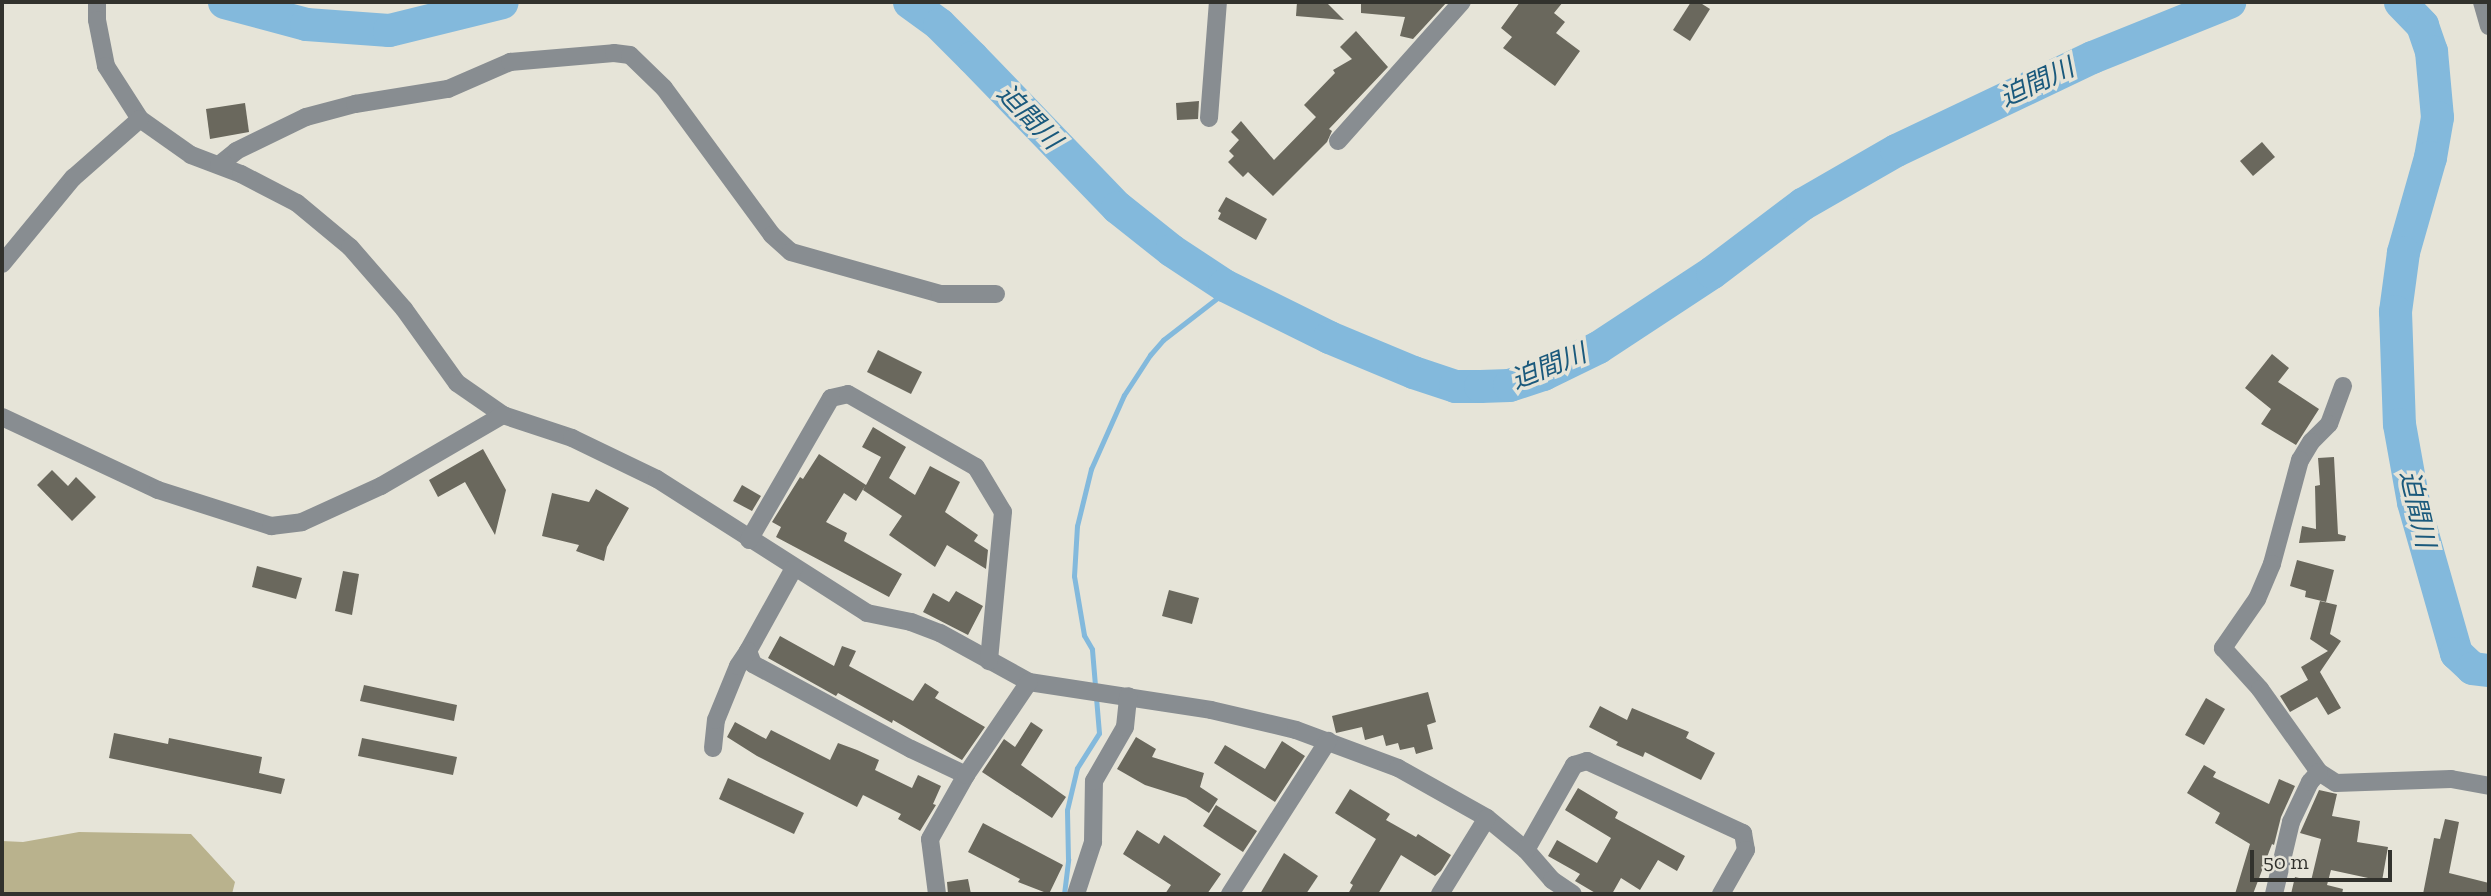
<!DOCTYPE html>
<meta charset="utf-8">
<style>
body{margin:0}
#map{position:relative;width:2491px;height:896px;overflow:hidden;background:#e6e4d8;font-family:"Zilla Slab","Noto Sans JP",serif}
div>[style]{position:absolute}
.green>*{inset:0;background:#b9b28d}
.stream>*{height:5px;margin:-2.5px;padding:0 2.5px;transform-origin:2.5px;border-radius:2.5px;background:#83b9dc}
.river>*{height:33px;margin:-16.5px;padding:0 16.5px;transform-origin:16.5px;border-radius:16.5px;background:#83b9dc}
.building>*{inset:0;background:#6a685d}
.minor>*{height:18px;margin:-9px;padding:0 9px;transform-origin:9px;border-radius:9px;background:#888d91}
span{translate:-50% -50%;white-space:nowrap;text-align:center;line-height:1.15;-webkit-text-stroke:7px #e6e4d8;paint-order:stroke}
.water-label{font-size:26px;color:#1a597c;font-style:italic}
.frame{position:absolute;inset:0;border:4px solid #32322d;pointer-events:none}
.scale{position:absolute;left:2250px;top:850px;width:142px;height:32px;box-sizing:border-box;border:4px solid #32322d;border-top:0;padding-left:9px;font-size:21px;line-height:24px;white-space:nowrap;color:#32322d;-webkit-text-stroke:5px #e6e4d8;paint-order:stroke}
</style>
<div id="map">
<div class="green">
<i style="clip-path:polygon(79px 832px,191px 834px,235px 882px,232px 894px,2px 894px,2px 841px,23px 842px)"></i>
</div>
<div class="stream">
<i style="left:1064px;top:894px;width:35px;rotate:-83deg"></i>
<i style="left:1068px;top:859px;width:49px;rotate:-91.2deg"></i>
<i style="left:1067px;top:810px;width:43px;rotate:-76.6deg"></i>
<i style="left:1077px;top:768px;width:41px;rotate:-57.8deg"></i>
<i style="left:1099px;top:733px;width:84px;rotate:-94.8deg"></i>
<i style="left:1092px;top:649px;width:16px;rotate:-120deg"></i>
<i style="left:1084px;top:635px;width:60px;rotate:-99.6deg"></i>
<i style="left:1074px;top:576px;width:50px;rotate:-86.6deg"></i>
<i style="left:1077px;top:526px;width:59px;rotate:-76.2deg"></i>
<i style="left:1091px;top:469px;width:81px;rotate:-66deg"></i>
<i style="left:1124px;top:395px;width:48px;rotate:-57deg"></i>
<i style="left:1150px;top:355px;width:20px;rotate:-49deg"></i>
<i style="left:1163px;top:340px;width:85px;rotate:-37.8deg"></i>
</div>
<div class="river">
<i style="left:224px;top:2px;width:85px;rotate:15deg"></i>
<i style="left:306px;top:24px;width:83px;rotate:4.1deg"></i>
<i style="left:389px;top:30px;width:116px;rotate:-13.9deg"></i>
<i style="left:909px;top:2px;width:37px;rotate:36deg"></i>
<i style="left:939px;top:24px;width:47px;rotate:45deg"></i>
<i style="left:972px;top:57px;width:209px;rotate:46deg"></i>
<i style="left:1117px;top:207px;width:69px;rotate:38.5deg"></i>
<i style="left:1171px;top:250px;width:64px;rotate:33.4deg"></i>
<i style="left:1224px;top:285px;width:117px;rotate:26.3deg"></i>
<i style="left:1329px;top:337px;width:91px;rotate:22.6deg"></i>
<i style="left:1413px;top:372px;width:44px;rotate:18.4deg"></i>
<i style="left:1455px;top:386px;width:25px"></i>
<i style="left:1480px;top:386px;width:29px;rotate:-2deg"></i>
<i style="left:1509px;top:385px;width:36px;rotate:-18deg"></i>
<i style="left:1543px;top:374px;width:61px;rotate:-26.1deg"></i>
<i style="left:1598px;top:347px;width:136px;rotate:-33.3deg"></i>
<i style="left:1712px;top:272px;width:113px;rotate:-37.1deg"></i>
<i style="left:1802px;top:204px;width:108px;rotate:-29.9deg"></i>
<i style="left:1896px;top:150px;width:217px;rotate:-25.4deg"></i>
<i style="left:2092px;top:57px;width:148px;rotate:-21.9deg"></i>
<i style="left:2400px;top:2px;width:32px;rotate:46deg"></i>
<i style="left:2422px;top:25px;width:28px;rotate:71deg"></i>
<i style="left:2431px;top:51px;width:66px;rotate:84.8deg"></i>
<i style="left:2437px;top:117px;width:41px;rotate:99.9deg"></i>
<i style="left:2430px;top:157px;width:99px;rotate:105.9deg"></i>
<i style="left:2403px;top:252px;width:60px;rotate:97.7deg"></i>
<i style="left:2395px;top:311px;width:113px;rotate:88deg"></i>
<i style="left:2399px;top:424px;width:79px;rotate:79.8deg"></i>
<i style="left:2413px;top:502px;width:157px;rotate:74.1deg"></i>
<i style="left:2456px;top:653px;width:22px;rotate:43deg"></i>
<i style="left:2472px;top:668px;width:17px;rotate:7deg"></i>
</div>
<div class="building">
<i style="clip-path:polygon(1297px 2px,1326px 2px,1344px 20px,1296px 16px)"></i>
<i style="clip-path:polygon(1361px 2px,1447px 2px,1413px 39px,1400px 36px,1405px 17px,1361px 13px)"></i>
<i style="clip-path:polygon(1520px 2px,1563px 2px,1554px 13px,1565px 22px,1556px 33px,1580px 51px,1555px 86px,1503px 48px,1512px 37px,1501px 28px)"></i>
<i style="clip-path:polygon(1691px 2px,1699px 2px,1710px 9px,1690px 41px,1673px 30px)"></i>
<i style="clip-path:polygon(1356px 31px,1388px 67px,1329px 129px,1332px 131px,1327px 142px,1273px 196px,1248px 172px,1243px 177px,1228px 162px,1234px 156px,1229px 151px,1239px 140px,1231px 132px,1241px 121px,1274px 160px,1316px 117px,1304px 105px,1335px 73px,1333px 70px,1352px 59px,1340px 47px)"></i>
<i style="clip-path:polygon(1199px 101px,1198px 119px,1177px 120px,1176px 103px)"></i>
<i style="clip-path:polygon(245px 103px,249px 132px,210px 139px,206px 109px)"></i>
<i style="clip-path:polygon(2262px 142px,2275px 157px,2253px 176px,2240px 161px)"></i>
<i style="clip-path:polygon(1226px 197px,1267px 219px,1256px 240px,1218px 219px,1221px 213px,1218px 211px)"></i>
<i style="clip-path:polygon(878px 350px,922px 372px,911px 394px,867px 372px)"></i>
<i style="clip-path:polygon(2272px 354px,2289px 368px,2278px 382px,2319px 409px,2296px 445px,2261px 424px,2271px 409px,2245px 388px)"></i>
<i style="clip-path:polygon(873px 427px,906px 447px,889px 478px,915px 495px,930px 466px,960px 482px,945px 512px,978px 535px,974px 541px,988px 550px,986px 569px,947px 545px,935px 567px,889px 535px,902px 516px,863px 490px,865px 486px,856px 501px,844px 493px,826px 522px,847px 533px,844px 541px,902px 574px,889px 597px,776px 537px,781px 527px,772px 522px,800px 477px,803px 479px,819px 454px,866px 485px,881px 457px,862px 447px)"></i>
<i style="clip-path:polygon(483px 449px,506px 490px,495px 535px,465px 482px,438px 497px,429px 480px)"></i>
<i style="clip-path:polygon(2334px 457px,2338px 534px,2346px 536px,2345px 541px,2299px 543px,2302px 526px,2316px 529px,2315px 486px,2320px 485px,2318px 458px)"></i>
<i style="clip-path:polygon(52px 470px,68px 486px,76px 477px,96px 497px,72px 521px,37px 485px)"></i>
<i style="clip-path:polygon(742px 485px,761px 496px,752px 511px,733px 501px)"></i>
<i style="clip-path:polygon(596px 489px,629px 508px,607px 547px,604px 561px,576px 551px,579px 545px,542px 536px,552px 493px,589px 502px)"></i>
<i style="clip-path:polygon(2297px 560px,2334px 570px,2326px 602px,2305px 597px,2306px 591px,2290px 586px)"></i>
<i style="clip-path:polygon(257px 566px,302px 578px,296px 599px,252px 587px)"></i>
<i style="clip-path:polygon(343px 571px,359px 574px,352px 615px,335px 611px)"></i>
<i style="clip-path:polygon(1169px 590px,1199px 598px,1192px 624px,1162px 616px)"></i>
<i style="clip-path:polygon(956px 591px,983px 606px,968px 635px,923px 612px,933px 593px,949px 602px)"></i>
<i style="clip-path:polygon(2320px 601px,2337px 605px,2330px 634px,2341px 641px,2320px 672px,2341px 708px,2328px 715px,2317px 697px,2290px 712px,2280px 696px,2308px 680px,2301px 667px,2328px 651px,2310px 639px)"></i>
<i style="clip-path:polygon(780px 636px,834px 666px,842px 646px,856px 651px,849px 666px,913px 701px,925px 683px,939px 692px,935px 698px,985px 727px,962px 760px,893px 720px,892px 723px,838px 693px,836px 696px,768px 658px)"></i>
<i style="clip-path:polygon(364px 685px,457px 705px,454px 721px,360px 701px)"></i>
<i style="clip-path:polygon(1428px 692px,1436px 722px,1427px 725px,1433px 749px,1416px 754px,1414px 747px,1400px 750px,1398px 743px,1386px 746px,1383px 735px,1365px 740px,1362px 727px,1336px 733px,1332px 716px)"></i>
<i style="clip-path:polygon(2206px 698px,2225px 709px,2204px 745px,2185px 735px)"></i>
<i style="clip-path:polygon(1600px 706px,1627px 720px,1632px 708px,1689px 732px,1686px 738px,1715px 753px,1701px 780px,1645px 752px,1643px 757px,1616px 745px,1618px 742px,1589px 727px)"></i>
<i style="clip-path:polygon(735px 722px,766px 739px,771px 730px,830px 760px,838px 743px,857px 750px,879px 760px,875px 770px,912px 788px,918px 775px,941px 786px,933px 804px,936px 805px,920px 831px,898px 819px,901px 814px,863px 795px,857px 807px,757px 756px,727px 737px)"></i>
<i style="clip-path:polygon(1031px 722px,1043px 730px,1021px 765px,1066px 797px,1052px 818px,982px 772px,1004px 739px,1015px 747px)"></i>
<i style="clip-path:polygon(114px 733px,168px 744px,169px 738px,262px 757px,259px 773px,285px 779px,281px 794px,109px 758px)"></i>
<i style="clip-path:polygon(1136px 737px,1156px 749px,1152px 757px,1204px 773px,1200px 787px,1218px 799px,1209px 813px,1186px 798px,1145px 785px,1117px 769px)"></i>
<i style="clip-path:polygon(362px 738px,457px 757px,453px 775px,358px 756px)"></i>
<i style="clip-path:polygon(1282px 741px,1305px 756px,1275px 802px,1214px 763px,1225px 745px,1265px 769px)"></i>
<i style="clip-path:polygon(2204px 765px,2216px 772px,2213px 777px,2269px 804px,2279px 779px,2295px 786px,2281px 817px,2274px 845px,2272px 844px,2253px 894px,2235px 894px,2250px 844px,2215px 823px,2220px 813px,2187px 793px)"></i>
<i style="clip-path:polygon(728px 778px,804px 813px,794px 834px,719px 799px)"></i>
<i style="clip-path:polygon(1578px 788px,1618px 812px,1615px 818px,1685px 856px,1677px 871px,1658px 860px,1640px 890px,1621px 878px,1612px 894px,1597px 894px,1575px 881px,1580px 874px,1548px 856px,1557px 840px,1597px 863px,1611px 838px,1565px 810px)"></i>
<i style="clip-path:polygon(1350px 789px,1390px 814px,1386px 820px,1416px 837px,1418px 834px,1451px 855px,1441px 871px,1435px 876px,1401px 855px,1378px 894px,1348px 894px,1353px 885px,1350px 883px,1376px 839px,1335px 813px)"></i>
<i style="clip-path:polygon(2319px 790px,2337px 794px,2332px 816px,2360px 821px,2357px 842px,2388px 847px,2382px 881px,2331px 870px,2327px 885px,2343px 889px,2342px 894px,2291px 894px,2295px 877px,2311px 881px,2321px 839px,2300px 833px)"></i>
<i style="clip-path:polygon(1216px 805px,1257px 831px,1243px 852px,1203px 826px)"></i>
<i style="clip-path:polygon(2445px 819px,2459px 822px,2449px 873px,2489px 883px,2489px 894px,2423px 894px,2434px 838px,2440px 839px)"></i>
<i style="clip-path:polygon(983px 823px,1063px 865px,1049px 894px,1018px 882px,1020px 879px,968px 852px)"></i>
<i style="clip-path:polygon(1137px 830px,1159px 844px,1164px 835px,1221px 874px,1207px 894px,1165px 894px,1171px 885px,1123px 854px)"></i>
<i style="clip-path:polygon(1284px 853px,1318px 876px,1306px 894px,1260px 894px)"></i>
<i style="clip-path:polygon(968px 879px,971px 894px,948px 894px,947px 882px)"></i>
</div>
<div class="minor">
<i style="left:97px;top:2px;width:18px;rotate:90deg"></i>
<i style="left:97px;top:20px;width:47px;rotate:78.9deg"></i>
<i style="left:106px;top:66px;width:63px;rotate:57.3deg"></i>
<i style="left:140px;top:119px;width:62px;rotate:35.2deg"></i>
<i style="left:191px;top:155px;width:53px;rotate:20.8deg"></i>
<i style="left:241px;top:174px;width:63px;rotate:27.4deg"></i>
<i style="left:297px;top:203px;width:69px;rotate:39.7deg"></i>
<i style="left:350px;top:247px;width:82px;rotate:48.9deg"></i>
<i style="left:404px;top:309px;width:91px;rotate:54.4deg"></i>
<i style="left:457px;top:383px;width:56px;rotate:34.8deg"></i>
<i style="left:503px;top:415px;width:73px;rotate:18.4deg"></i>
<i style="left:572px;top:438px;width:94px;rotate:25.8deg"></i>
<i style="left:657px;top:479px;width:249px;rotate:32.5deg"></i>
<i style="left:867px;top:613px;width:45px;rotate:11.6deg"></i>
<i style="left:911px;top:622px;width:31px;rotate:21deg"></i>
<i style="left:940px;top:633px;width:102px;rotate:28.8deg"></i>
<i style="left:1029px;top:682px;width:184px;rotate:8.7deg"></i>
<i style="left:1211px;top:710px;width:87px;rotate:13.2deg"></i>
<i style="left:1296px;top:730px;width:109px;rotate:20.4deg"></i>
<i style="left:1398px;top:768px;width:102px;rotate:29.3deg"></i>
<i style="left:1487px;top:818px;width:50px;rotate:39.4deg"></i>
<i style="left:1526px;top:850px;width:40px;rotate:49deg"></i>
<i style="left:1552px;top:880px;width:25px;rotate:34deg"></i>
<i style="left:2482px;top:2px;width:25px;rotate:74deg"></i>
<i style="left:1209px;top:118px;width:116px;rotate:-85.6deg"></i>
<i style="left:1338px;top:141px;width:186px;rotate:-48.3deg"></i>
<i style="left:219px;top:165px;width:22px;rotate:-39deg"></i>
<i style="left:236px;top:151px;width:78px;rotate:-25.9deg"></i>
<i style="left:306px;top:117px;width:51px;rotate:-14.9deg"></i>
<i style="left:355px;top:104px;width:94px;rotate:-9.2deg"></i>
<i style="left:448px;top:89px;width:68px;rotate:-23.5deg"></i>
<i style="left:510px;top:62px;width:104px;rotate:-4.9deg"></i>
<i style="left:614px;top:53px;width:16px;rotate:7deg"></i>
<i style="left:630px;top:55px;width:47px;rotate:44.1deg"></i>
<i style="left:664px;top:88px;width:182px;rotate:53.7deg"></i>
<i style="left:772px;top:235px;width:25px;rotate:42deg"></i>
<i style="left:791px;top:252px;width:155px;rotate:15.7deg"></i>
<i style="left:940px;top:294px;width:56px"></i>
<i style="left:2px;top:264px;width:112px;rotate:-50.5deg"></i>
<i style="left:73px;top:178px;width:89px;rotate:-41.4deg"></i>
<i style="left:2343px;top:386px;width:40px;rotate:110.2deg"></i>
<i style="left:2329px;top:424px;width:25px;rotate:135deg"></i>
<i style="left:2311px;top:442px;width:21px;rotate:121deg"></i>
<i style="left:2300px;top:460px;width:108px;rotate:105.1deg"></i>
<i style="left:2272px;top:564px;width:38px;rotate:113deg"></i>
<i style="left:2257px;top:599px;width:60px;rotate:124.8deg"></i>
<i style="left:2223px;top:648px;width:55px;rotate:47.9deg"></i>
<i style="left:2260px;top:689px;width:102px;rotate:54.6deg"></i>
<i style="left:2319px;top:772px;width:20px;rotate:33deg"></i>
<i style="left:2336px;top:783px;width:115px;rotate:-2deg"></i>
<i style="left:2451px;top:779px;width:39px;rotate:10deg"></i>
<i style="left:2px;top:417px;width:172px;rotate:25.1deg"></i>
<i style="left:158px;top:490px;width:119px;rotate:17.7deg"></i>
<i style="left:271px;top:526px;width:31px;rotate:-7deg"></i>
<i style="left:302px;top:522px;width:87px;rotate:-24.5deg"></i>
<i style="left:381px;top:486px;width:141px;rotate:-30.2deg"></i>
<i style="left:749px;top:540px;width:164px;rotate:-60deg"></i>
<i style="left:831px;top:398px;width:17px;rotate:-13deg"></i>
<i style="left:848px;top:394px;width:147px;rotate:29.7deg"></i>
<i style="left:976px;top:467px;width:52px;rotate:59deg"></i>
<i style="left:1003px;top:512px;width:150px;rotate:95.4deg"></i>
<i style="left:794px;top:568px;width:95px;rotate:119deg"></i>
<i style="left:748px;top:651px;width:14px;rotate:69deg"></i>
<i style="left:753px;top:664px;width:179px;rotate:28.3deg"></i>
<i style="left:911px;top:749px;width:61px;rotate:25.3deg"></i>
<i style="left:713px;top:748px;width:28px;rotate:-84deg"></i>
<i style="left:716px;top:720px;width:58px;rotate:-67.8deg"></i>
<i style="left:738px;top:666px;width:18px;rotate:-56deg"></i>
<i style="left:1526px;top:850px;width:98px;rotate:-60.5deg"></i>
<i style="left:1574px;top:765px;width:14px;rotate:-17deg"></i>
<i style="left:1587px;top:761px;width:172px;rotate:24.8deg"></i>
<i style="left:1743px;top:833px;width:17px;rotate:80deg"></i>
<i style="left:1746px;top:850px;width:51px;rotate:119.6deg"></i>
<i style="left:937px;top:894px;width:55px;rotate:-97.3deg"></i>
<i style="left:930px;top:839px;width:73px;rotate:-60.6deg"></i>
<i style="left:966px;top:775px;width:112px;rotate:-55.9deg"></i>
<i style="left:1076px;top:894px;width:55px;rotate:-71.9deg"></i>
<i style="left:1093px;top:842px;width:61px;rotate:-89.1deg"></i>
<i style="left:1094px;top:781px;width:62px;rotate:-60.1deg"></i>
<i style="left:1125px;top:727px;width:31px;rotate:-84deg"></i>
<i style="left:1230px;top:894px;width:182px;rotate:-57.4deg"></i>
<i style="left:1440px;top:894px;width:89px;rotate:-58.3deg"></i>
<i style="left:2274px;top:894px;width:74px;rotate:-76.7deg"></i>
<i style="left:2291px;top:822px;width:44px;rotate:-64.6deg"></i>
<i style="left:2310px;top:782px;width:13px;rotate:-48deg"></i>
</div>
<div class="water-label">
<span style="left:2037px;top:83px;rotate:-25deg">迫間川</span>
<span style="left:1029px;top:117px;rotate:46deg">迫間川</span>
<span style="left:1549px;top:367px;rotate:-22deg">迫間川</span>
<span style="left:2417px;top:509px;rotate:77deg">迫間川</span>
</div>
<div class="frame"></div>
<div class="scale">50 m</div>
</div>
